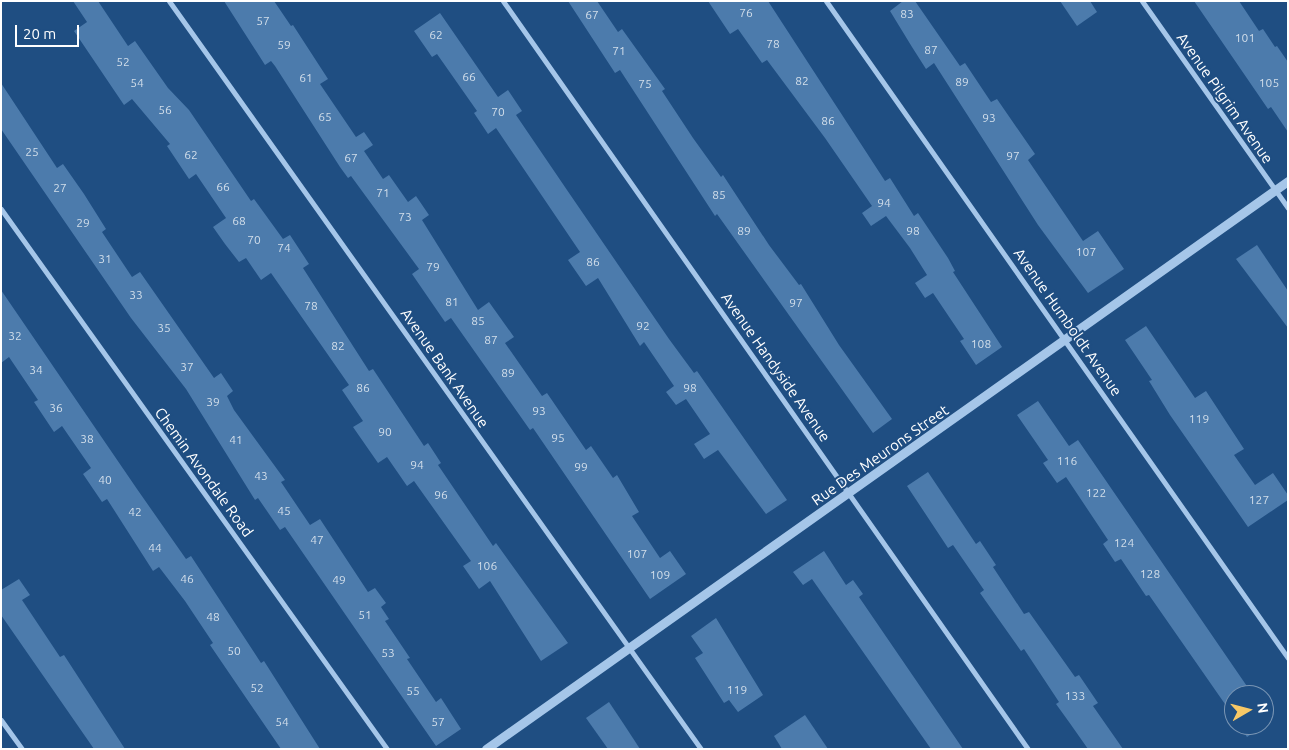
<!DOCTYPE html>
<style>
body{margin:0}
#map{position:relative;width:1289px;height:750px;overflow:hidden;background:#1f4e82;font-family:Ubuntu,sans-serif}
div>[style]{position:absolute}
.building>*{inset:0;background:#4c7bac}
.minor>*{height:5px;margin:-2.5px;padding:0 2.5px;transform-origin:2.5px;border-radius:2.5px;background:#a5c6e9}
.tertiary>*{height:9px;margin:-4.5px;padding:0 4.5px;transform-origin:4.5px;border-radius:4.5px;background:#a5c6e9}
span{translate:-50% -50%;white-space:nowrap;text-align:center;line-height:1.15;-webkit-text-stroke:4px #1f4e82;paint-order:stroke}
.number-label{font-size:12px;color:#d2deea}
.number-label span{-webkit-text-stroke-width:0}
.street-label{font-size:15px;color:#fff}
.frame{position:absolute;inset:0;border:2px solid #fff;pointer-events:none}
.north{position:absolute;left:1224px;top:685px;width:50px;height:50px;box-sizing:border-box;background:#1f4e82;border:1px solid #7995b4;border-radius:50%;rotate:82deg;font-size:14px;font-weight:700;line-height:20px;text-align:center;color:#fff}
.north::after{content:'';display:block;margin:auto;width:18px;height:22px;background:#f7c866;clip-path:polygon(50% 0,100% 100%,50% 72%,0 100%)}
.scale{position:absolute;left:15px;top:25px;width:64px;height:22px;box-sizing:border-box;border:2px solid #fff;border-top:0;padding-left:6px;font-size:15px;line-height:18px;white-space:nowrap;color:#fff;-webkit-text-stroke:4px #1f4e82;paint-order:stroke}
</style>
<div id="map">
<div class="building">
<i style="clip-path:polygon(73px 1px,98px 1px,128px 46px,135px 41px,168px 88px,189px 110px,251px 201px,254px 199px,283px 239px,290px 235px,309px 264px,303px 268px,369px 371px,373px 369px,424px 446px,428px 443px,441px 463px,438px 465px,493px 546px,496px 543px,568px 643px,541px 661px,490px 581px,479px 589px,463px 566px,471px 561px,414px 481px,407px 486px,387px 457px,378px 463px,353px 427px,363px 421px,342px 390px,349px 385px,271px 273px,261px 280px,246px 258px,239px 262px,225px 244px,213px 227px,226px 218px,196px 174px,189px 179px,167px 146px,170px 144px,132px 99px,124px 105px,74px 31px,87px 22px)"></i>
<i style="clip-path:polygon(224px 1px,274px 1px,291px 26px,293px 25px,328px 79px,320px 84px,356px 137px,364px 132px,373px 145px,364px 151px,383px 179px,389px 175px,408px 202px,416px 196px,429px 215px,422px 220px,478px 310px,489px 302px,514px 337px,505px 343px,542px 396px,547px 393px,586px 450px,591px 446px,613px 478px,617px 475px,639px 512px,632px 516px,660px 558px,670px 551px,686px 574px,650px 599px,533px 428px,530px 430px,451px 318px,445px 322px,412px 274px,419px 269px,351px 176px,348px 178px,340px 167px,275px 66px,271px 61px,265px 65px)"></i>
<i style="clip-path:polygon(568px 1px,597px 1px,618px 32px,622px 29px,665px 89px,662px 91px,693px 138px,721px 177px,723px 175px,769px 245px,799px 285px,801px 284px,839px 345px,892px 419px,873px 433px,717px 214px,715px 216px,620px 70px,615px 73px)"></i>
<i style="clip-path:polygon(708px 1px,768px 1px,885px 181px,890px 178px,914px 216px,918px 213px,948px 258px,955px 271px,953px 272px,1002px 347px,976px 365px,960px 341px,964px 339px,933px 293px,925px 298px,915px 283px,927px 275px,910px 248px,886px 216px,871px 226px,862px 213px,872px 206px,825px 138px,767px 60px,762px 63px,738px 29px,730px 34px)"></i>
<i style="clip-path:polygon(903px 1px,915px 1px,960px 66px,965px 63px,991px 102px,997px 99px,1035px 154px,1028px 160px,1083px 241px,1098px 231px,1124px 269px,1088px 293px,1038px 225px,934px 63px,926px 69px,912px 47px,890px 11px)"></i>
<i style="clip-path:polygon(1060px 1px,1090px 1px,1097px 12px,1077px 26px)"></i>
<i style="clip-path:polygon(1194px 1px,1239px 1px,1259px 31px,1263px 29px,1275px 47px,1277px 46px,1288px 62px,1288px 132px,1271px 107px,1268px 109px)"></i>
<i style="clip-path:polygon(440px 13px,498px 97px,508px 90px,522px 111px,516px 115px,567px 190px,669px 339px,694px 373px,697px 371px,787px 500px,766px 514px,718px 450px,704px 459px,694px 444px,710px 434px,686px 399px,676px 405px,666px 392px,674px 386px,644px 342px,640px 346px,598px 278px,586px 286px,568px 260px,580px 252px,496px 128px,488px 134px,474px 113px,477px 111px,437px 54px,432px 57px,414px 31px)"></i>
<i style="clip-path:polygon(1px 83px,57px 168px,63px 164px,84px 194px,106px 229px,102px 232px,132px 277px,140px 272px,214px 378px,221px 373px,233px 391px,227px 396px,234px 410px,285px 480px,281px 482px,310px 525px,320px 519px,368px 592px,375px 588px,386px 603px,381px 607px,389px 619px,385px 621px,410px 658px,407px 659px,436px 702px,441px 698px,461px 729px,436px 746px,285px 527px,280px 530px,258px 498px,255px 500px,186px 389px,131px 318px,1px 129px)"></i>
<i style="clip-path:polygon(1257px 245px,1288px 291px,1288px 328px,1236px 259px)"></i>
<i style="clip-path:polygon(1px 290px,137px 489px,186px 559px,191px 556px,261px 663px,264px 661px,320px 749px,281px 749px,210px 645px,213px 643px,185px 601px,159px 567px,153px 571px,107px 499px,102px 502px,83px 474px,91px 468px,62px 426px,54px 432px,34px 402px,38px 400px,9px 357px,1px 363px)"></i>
<i style="clip-path:polygon(1146px 326px,1195px 398px,1206px 391px,1244px 449px,1234px 455px,1255px 485px,1273px 473px,1288px 495px,1288px 500px,1248px 527px,1170px 415px,1149px 381px,1152px 380px,1125px 340px)"></i>
<i style="clip-path:polygon(1038px 401px,1069px 446px,1078px 440px,1253px 695px,1234px 695px,1234px 717px,1149px 595px,1146px 596px,1121px 559px,1115px 562px,1103px 544px,1108px 540px,1066px 477px,1057px 483px,1043px 463px,1048px 460px,1017px 415px)"></i>
<i style="clip-path:polygon(928px 472px,976px 544px,980px 541px,996px 565px,993px 567px,1024px 614px,1029px 612px,1075px 677px,1079px 675px,1098px 703px,1093px 706px,1123px 749px,1088px 749px,1069px 722px,1056px 704px,1059px 702px,1024px 649px,1021px 651px,980px 593px,984px 590px,953px 545px,948px 548px,907px 486px)"></i>
<i style="clip-path:polygon(824px 551px,846px 585px,853px 580px,863px 594px,859px 597px,963px 749px,931px 749px,812px 579px,803px 585px,793px 572px)"></i>
<i style="clip-path:polygon(19px 579px,30px 595px,22px 600px,60px 657px,64px 655px,125px 749px,94px 749px,1px 615px,1px 590px)"></i>
<i style="clip-path:polygon(716px 618px,763px 695px,738px 712px,729px 700px,724px 703px,695px 658px,703px 653px,691px 636px)"></i>
<i style="clip-path:polygon(609px 702px,625px 726px,640px 749px,608px 749px,586px 718px)"></i>
<i style="clip-path:polygon(1264px 712px,1270px 721px,1247px 737px,1239px 725px,1264px 725px)"></i>
<i style="clip-path:polygon(805px 715px,828px 749px,782px 749px,774px 736px)"></i>
</div>
<div class="minor">
<i style="left:169px;top:1px;width:918px;rotate:54.58deg"></i>
<i style="left:503px;top:1px;width:914px;rotate:54.94deg"></i>
<i style="left:826px;top:1px;width:803px;rotate:54.89deg"></i>
<i style="left:1142px;top:1px;width:253px;rotate:54.8deg"></i>
<i style="left:1px;top:209px;width:664px;rotate:54.44deg"></i>
<i style="left:1px;top:720px;width:36px;rotate:54deg"></i>
</div>
<div class="tertiary">
<i style="left:486px;top:749px;width:983px;rotate:-35.31deg"></i>
</div>
<div class="number-label">
<span style="left:746px;top:13px">76</span>
<span style="left:907px;top:14px">83</span>
<span style="left:592px;top:15px">67</span>
<span style="left:263px;top:21px">57</span>
<span style="left:436px;top:35px">62</span>
<span style="left:1245px;top:38px">101</span>
<span style="left:773px;top:44px">78</span>
<span style="left:284px;top:45px">59</span>
<span style="left:931px;top:50px">87</span>
<span style="left:619px;top:51px">71</span>
<span style="left:123px;top:62px">52</span>
<span style="left:469px;top:77px">66</span>
<span style="left:306px;top:78px">61</span>
<span style="left:802px;top:81px">82</span>
<span style="left:962px;top:82px">89</span>
<span style="left:137px;top:83px">54</span>
<span style="left:1269px;top:83px">105</span>
<span style="left:645px;top:84px">75</span>
<span style="left:165px;top:110px">56</span>
<span style="left:498px;top:112px">70</span>
<span style="left:325px;top:117px">65</span>
<span style="left:989px;top:118px">93</span>
<span style="left:828px;top:121px">86</span>
<span style="left:32px;top:152px">25</span>
<span style="left:191px;top:155px">62</span>
<span style="left:1013px;top:156px">97</span>
<span style="left:351px;top:158px">67</span>
<span style="left:223px;top:187px">66</span>
<span style="left:60px;top:188px">27</span>
<span style="left:383px;top:193px">71</span>
<span style="left:719px;top:195px">85</span>
<span style="left:884px;top:203px">94</span>
<span style="left:405px;top:217px">73</span>
<span style="left:239px;top:221px">68</span>
<span style="left:83px;top:223px">29</span>
<span style="left:744px;top:231px">89</span>
<span style="left:913px;top:231px">98</span>
<span style="left:254px;top:240px">70</span>
<span style="left:284px;top:248px">74</span>
<span style="left:1086px;top:252px">107</span>
<span style="left:105px;top:259px">31</span>
<span style="left:593px;top:262px">86</span>
<span style="left:433px;top:267px">79</span>
<span style="left:136px;top:295px">33</span>
<span style="left:452px;top:302px">81</span>
<span style="left:796px;top:303px">97</span>
<span style="left:311px;top:306px">78</span>
<span style="left:478px;top:321px">85</span>
<span style="left:643px;top:326px">92</span>
<span style="left:164px;top:328px">35</span>
<span style="left:15px;top:336px">32</span>
<span style="left:491px;top:340px">87</span>
<span style="left:981px;top:344px">108</span>
<span style="left:338px;top:346px">82</span>
<span style="left:187px;top:367px">37</span>
<span style="left:36px;top:370px">34</span>
<span style="left:508px;top:373px">89</span>
<span style="left:363px;top:388px">86</span>
<span style="left:690px;top:388px">98</span>
<span style="left:213px;top:402px">39</span>
<span style="left:56px;top:408px">36</span>
<span style="left:539px;top:411px">93</span>
<span style="left:1199px;top:419px">119</span>
<span style="left:385px;top:432px">90</span>
<span style="left:558px;top:438px">95</span>
<span style="left:87px;top:439px">38</span>
<span style="left:236px;top:440px">41</span>
<span style="left:1067px;top:461px">116</span>
<span style="left:417px;top:465px">94</span>
<span style="left:581px;top:467px">99</span>
<span style="left:261px;top:476px">43</span>
<span style="left:105px;top:480px">40</span>
<span style="left:1096px;top:493px">122</span>
<span style="left:441px;top:495px">96</span>
<span style="left:1259px;top:500px">127</span>
<span style="left:284px;top:511px">45</span>
<span style="left:135px;top:512px">42</span>
<span style="left:317px;top:540px">47</span>
<span style="left:1124px;top:543px">124</span>
<span style="left:155px;top:548px">44</span>
<span style="left:637px;top:554px">107</span>
<span style="left:487px;top:566px">106</span>
<span style="left:1150px;top:574px">128</span>
<span style="left:660px;top:575px">109</span>
<span style="left:187px;top:579px">46</span>
<span style="left:339px;top:580px">49</span>
<span style="left:365px;top:615px">51</span>
<span style="left:213px;top:617px">48</span>
<span style="left:234px;top:651px">50</span>
<span style="left:388px;top:653px">53</span>
<span style="left:257px;top:688px">52</span>
<span style="left:737px;top:690px">119</span>
<span style="left:413px;top:691px">55</span>
<span style="left:1075px;top:696px">133</span>
<span style="left:282px;top:722px">54</span>
<span style="left:438px;top:722px">57</span>
</div>
<div class="street-label">
<span style="left:1225px;top:98px;rotate:55deg">Avenue Pilgrim Avenue</span>
<span style="left:1068px;top:322px;rotate:55deg">Avenue Humboldt Avenue</span>
<span style="left:776px;top:367px;rotate:55deg">Avenue Handyside Avenue</span>
<span style="left:445px;top:368px;rotate:55deg">Avenue Bank Avenue</span>
<span style="left:880px;top:455px;rotate:-35deg">Rue Des Meurons Street</span>
<span style="left:204px;top:472px;rotate:54deg">Chemin Avondale Road</span>
</div>
<div class="frame"></div>
<div class="north">N</div>
<div class="scale">20 m</div>
</div>
